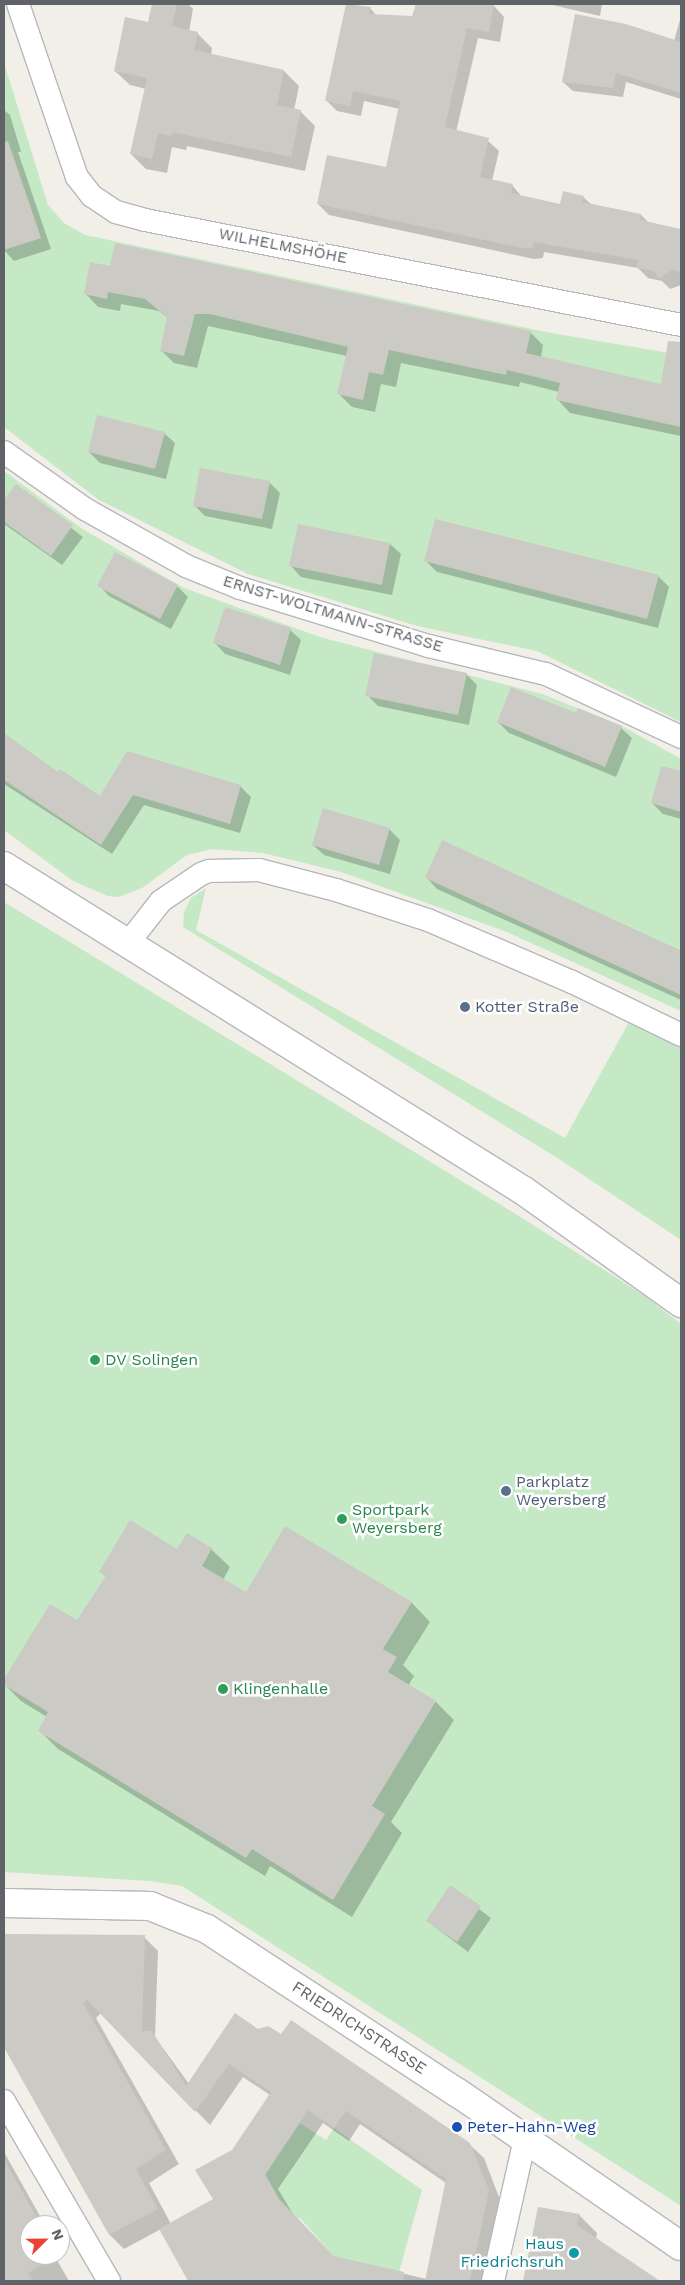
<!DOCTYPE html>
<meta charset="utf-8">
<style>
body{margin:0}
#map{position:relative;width:685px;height:2285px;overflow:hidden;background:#f1efe8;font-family:"Work Sans",sans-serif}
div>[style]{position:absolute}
.green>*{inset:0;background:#c5e8c5}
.shadow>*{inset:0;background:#0003}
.building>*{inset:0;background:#cccac5}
.roads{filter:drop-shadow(1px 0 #b5b8bc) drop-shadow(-1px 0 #b5b8bc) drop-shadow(0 1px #b5b8bc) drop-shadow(0 -1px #b5b8bc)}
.minor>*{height:22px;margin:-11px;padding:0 11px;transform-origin:11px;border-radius:11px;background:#fff}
.tertiary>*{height:28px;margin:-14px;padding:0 14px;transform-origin:14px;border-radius:14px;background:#fff}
.dots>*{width:14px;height:14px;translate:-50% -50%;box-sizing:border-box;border:2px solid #fff;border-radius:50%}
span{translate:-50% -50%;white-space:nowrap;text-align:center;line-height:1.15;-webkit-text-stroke:5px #fff;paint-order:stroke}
.street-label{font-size:16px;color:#5f6368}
.service-label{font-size:16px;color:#4e5e75}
.left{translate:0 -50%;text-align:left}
.leisure-label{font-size:16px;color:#27864d}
.transit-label{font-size:16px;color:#164399}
.culture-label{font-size:16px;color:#0d838f}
.right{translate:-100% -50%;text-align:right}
.frame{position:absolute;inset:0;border:5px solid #5f6368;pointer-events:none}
.north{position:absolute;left:20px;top:2215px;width:50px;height:50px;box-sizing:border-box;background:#fff;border:1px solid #bfc1c3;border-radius:50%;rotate:67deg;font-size:14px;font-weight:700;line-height:20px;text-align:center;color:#5f6368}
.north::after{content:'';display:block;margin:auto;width:18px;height:22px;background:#ea4335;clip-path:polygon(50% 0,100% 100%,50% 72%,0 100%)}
</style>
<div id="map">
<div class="green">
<i style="clip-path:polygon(4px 63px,48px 205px,64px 223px,85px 235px,551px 333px,681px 355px,681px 722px,537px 651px,417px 626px,248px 574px,99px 500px,4px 427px)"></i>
<i style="clip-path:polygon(4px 471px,81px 528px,184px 588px,323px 638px,542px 694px,622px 726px,681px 759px,681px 1011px,507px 932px,341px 872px,263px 853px,212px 849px,187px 855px,142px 888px,118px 897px,108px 896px,73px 881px,4px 830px)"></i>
<i style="clip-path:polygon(206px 888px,196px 930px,565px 1138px,629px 1022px,681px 1047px,681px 1240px,559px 1159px,183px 927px,184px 912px,191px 898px)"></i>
<i style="clip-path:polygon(4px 902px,511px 1211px,645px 1296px,681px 1324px,681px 2206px,182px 1886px,150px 1881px,4px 1872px)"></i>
<i style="clip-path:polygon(300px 2123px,326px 2140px,334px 2128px,422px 2190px,399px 2272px,334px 2256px,300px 2218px,293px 2221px,279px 2199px,262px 2180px)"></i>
</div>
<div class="shadow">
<i style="clip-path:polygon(153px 4px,188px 4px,193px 9px,189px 31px,197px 33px,212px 48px,211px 55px,284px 71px,299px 86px,294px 110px,300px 111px,315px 126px,305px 171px,187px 146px,186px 150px,172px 147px,167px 173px,146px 169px,131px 154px,146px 89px,130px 85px,115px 71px,149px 24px)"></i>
<i style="clip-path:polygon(347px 4px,370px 8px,377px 16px,413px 17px,417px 4px,494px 6px,504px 17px,500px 42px,478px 38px,456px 132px,488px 141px,499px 151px,492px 181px,512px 185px,522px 197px,561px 206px,583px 197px,592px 205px,641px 215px,649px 223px,681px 230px,681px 285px,670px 289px,662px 281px,648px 278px,638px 268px,544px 252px,543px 258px,534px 259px,329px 215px,318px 204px,387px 168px,400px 109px,364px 101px,361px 116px,337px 111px,326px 100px)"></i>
<i style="clip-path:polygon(548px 4px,602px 4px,600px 16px)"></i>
<i style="clip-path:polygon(681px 16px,681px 99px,626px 82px,623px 97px,573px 91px,563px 82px,674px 41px)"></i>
<i style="clip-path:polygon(4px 110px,10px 115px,21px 152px,18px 152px,51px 249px,14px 261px,4px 250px)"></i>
<i style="clip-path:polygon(128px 246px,530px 332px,543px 345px,541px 357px,662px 386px,663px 382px,681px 385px,681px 436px,570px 413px,558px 400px,559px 392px,520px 382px,519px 387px,401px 363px,396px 387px,381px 384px,375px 412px,352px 407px,339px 394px,347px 356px,208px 326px,197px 368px,174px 363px,161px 350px,168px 318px,159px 311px,121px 304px,120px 311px,98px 307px,86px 294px)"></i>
<i style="clip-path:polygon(164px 433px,175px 443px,166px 479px,100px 463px,89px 452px)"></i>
<i style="clip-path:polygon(269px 482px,280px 493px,272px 529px,205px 516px,194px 505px)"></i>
<i style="clip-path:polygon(16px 486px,83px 537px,62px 565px,4px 524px,4px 503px)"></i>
<i style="clip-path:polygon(390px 544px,401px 554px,392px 595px,301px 577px,291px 566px)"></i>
<i style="clip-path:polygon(426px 561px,658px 576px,669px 587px,658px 628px,437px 572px)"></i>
<i style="clip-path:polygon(99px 585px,177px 586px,188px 597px,171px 629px,109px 596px)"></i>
<i style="clip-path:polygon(290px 630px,301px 640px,290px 675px,225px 654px,215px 643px)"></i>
<i style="clip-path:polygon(466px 674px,477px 685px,469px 725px,378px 706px,367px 695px)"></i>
<i style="clip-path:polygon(498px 722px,621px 728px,632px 738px,616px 777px,509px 733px)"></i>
<i style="clip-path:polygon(4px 736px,58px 774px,101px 798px,240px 786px,251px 797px,240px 833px,144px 805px,112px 854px,4px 784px)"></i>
<i style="clip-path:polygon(662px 768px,681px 773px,681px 819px,663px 814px,652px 803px)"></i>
<i style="clip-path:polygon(389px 829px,400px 840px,390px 874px,324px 855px,313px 845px)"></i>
<i style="clip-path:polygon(443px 842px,681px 951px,681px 1000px,437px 889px,427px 878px)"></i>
<i style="clip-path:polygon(285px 1528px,412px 1603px,430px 1622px,403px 1665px,414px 1676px,408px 1686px,436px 1702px,454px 1720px,391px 1822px,402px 1833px,352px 1917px,270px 1866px,265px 1876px,58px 1749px,40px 1731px,47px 1717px,21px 1701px,4px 1684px,51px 1606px,78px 1621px,106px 1577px,101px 1572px,177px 1551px,211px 1549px,230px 1567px,223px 1580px,246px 1594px)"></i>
<i style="clip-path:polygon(450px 1887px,491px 1918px,468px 1952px,427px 1921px)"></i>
<i style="clip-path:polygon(evenodd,4px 1935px,144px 1937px,158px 1951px,155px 2037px,189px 2084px,258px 2030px,469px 2144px,484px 2158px,502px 2205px,486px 2281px,190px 2281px,161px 2229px,124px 2249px,110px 2235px,4px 2047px,4px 1935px,101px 2013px,210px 2125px,243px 2077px,270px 2095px,233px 2151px,215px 2199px,171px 2224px,149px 2183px,179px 2164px,96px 2018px,101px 2013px,4px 1935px,323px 2123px,349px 2141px,360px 2124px,446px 2183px,426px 2279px,334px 2257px,293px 2214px,278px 2189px,323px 2123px)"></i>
<i style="clip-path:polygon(4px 2152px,45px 2225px,30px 2225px,30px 2255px,54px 2255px,69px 2281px,12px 2281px,4px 2267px)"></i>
<i style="clip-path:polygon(539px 2209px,579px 2215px,597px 2233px,596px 2239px,657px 2281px,524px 2281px)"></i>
</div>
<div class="building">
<i style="clip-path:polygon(152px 4px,177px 4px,172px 26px,198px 32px,194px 50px,284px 70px,277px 105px,301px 110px,291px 157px,172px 132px,171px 136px,158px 133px,152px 159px,130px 154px,147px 78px,114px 71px,125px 17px,148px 22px)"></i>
<i style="clip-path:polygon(346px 4px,371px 7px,369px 14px,412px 16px,416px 4px,494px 4px,489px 32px,467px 28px,445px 127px,489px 138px,480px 177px,513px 184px,511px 193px,560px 204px,563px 191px,584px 196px,582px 202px,641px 214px,640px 220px,681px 229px,681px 272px,672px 270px,659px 279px,654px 271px,636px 268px,638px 260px,534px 242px,532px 248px,522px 248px,317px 204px,327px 155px,386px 167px,400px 101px,353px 91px,350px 106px,325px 101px)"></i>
<i style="clip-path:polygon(575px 14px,626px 24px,681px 42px,681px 93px,616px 73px,613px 88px,562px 82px)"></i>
<i style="clip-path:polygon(8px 141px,41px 238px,4px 250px,4px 142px)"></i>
<i style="clip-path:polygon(115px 243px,531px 331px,526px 353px,661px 384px,668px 341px,681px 342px,681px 427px,556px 400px,560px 383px,507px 370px,506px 375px,389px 350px,383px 375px,369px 372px,363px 400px,337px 394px,348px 347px,210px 314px,195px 314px,184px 356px,160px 351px,167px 317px,145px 299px,108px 292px,107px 299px,84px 294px,90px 262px,110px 266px)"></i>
<i style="clip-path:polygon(97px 415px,165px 432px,155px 469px,88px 452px)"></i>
<i style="clip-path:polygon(200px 468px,270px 481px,262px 519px,193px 506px)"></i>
<i style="clip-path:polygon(16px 484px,73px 525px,51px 556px,4px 522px,4px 500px)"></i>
<i style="clip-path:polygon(435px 519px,659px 575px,647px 619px,424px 561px)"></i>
<i style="clip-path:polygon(298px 524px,390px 543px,382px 585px,289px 566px)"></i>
<i style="clip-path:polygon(115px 552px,178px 585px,160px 619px,97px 586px)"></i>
<i style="clip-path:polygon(225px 607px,291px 628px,280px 665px,213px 643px)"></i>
<i style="clip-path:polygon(374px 653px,467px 673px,458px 715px,365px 696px)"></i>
<i style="clip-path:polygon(511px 687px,576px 713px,578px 708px,622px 726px,605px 767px,497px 722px)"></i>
<i style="clip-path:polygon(4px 733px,58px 772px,60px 769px,100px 796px,127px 751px,241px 785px,230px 824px,133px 795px,101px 845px,4px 780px)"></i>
<i style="clip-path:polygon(661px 766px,681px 771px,681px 812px,651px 803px)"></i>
<i style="clip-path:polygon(323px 808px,390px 828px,379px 865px,312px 845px)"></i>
<i style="clip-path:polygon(442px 840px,681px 951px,681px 995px,425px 878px)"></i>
<i style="clip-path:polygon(130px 1520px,177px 1549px,187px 1533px,212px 1548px,202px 1566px,246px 1592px,285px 1526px,412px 1602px,383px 1649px,397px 1657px,388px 1672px,436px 1701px,372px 1806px,385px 1814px,333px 1900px,252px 1849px,246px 1858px,38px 1731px,48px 1712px,4px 1685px,4px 1679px,50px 1604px,77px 1620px,106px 1576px,99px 1572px)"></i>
<i style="clip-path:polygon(450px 1885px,481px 1906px,457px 1942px,426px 1921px)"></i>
<i style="clip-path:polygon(4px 1934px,145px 1935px,142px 2031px,152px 2031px,186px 2086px,235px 2013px,258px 2029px,268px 2026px,281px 2034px,291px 2020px,470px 2143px,489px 2190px,470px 2281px,425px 2281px,446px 2179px,346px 2111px,334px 2128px,308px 2110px,265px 2174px,279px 2199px,334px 2256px,404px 2272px,403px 2281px,188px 2281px,159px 2229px,213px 2199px,195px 2170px,232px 2150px,271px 2092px,229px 2064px,195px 2112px,87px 2000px,83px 2003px,166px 2150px,136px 2169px,158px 2209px,109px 2235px,4px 2047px)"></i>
<i style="clip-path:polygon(4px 2159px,41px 2225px,30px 2225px,30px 2255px,50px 2255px,52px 2259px,28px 2273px,33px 2281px,4px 2281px)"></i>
<i style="clip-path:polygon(538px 2207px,580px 2214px,577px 2225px,660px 2281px,523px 2281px)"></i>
</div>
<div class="roads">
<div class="minor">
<i style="left:18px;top:4px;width:183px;rotate:71.2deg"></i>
<i style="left:77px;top:177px;width:24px;rotate:52deg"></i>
<i style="left:92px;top:196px;width:29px;rotate:34deg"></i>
<i style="left:116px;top:212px;width:30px;rotate:15deg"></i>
<i style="left:145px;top:220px;width:546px;rotate:11.08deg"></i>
<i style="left:4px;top:452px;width:99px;rotate:35.1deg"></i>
<i style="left:85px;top:509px;width:116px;rotate:29.4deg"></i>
<i style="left:186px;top:566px;width:58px;rotate:22.2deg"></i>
<i style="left:240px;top:588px;width:198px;rotate:17.1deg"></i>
<i style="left:429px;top:646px;width:120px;rotate:13.5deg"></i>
<i style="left:546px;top:674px;width:149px;rotate:25deg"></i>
<i style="left:128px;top:943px;width:53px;rotate:-51.8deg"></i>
<i style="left:161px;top:901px;width:48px;rotate:-34deg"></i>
<i style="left:201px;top:874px;width:9px;rotate:-21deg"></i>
<i style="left:209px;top:871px;width:50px;rotate:-1.1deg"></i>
<i style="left:259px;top:870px;width:80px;rotate:14.6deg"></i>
<i style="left:336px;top:890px;width:97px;rotate:18.1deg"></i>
<i style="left:428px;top:920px;width:157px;rotate:23.3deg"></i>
<i style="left:572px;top:982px;width:121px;rotate:25.9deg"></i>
<i style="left:4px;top:2101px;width:208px;rotate:59.7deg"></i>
<i style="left:493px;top:2281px;width:146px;rotate:-77.3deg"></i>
</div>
<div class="tertiary">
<i style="left:4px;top:866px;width:613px;rotate:32.01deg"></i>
<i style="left:524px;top:1191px;width:193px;rotate:35.5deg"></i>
<i style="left:4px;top:1903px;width:146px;rotate:1.2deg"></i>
<i style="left:150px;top:1906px;width:61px;rotate:22deg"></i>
<i style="left:207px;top:1929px;width:300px;rotate:33.2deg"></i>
<i style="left:458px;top:2093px;width:270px;rotate:34.5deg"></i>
</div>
</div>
<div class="dots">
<i style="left:465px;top:1007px;background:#5c6f8a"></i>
<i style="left:95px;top:1360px;background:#2e9e5b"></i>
<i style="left:506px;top:1491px;background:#5c6f8a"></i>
<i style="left:342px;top:1519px;background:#2e9e5b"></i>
<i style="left:223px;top:1689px;background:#2e9e5b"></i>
<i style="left:457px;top:2127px;background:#1a4fb4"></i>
<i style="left:574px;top:2253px;background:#0f9aa8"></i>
</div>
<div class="street-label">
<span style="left:283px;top:246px;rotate:11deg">WILHELMSHÖHE</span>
<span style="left:333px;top:614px;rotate:17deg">ERNST-WOLTMANN-STRASSE</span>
<span style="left:359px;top:2028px;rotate:33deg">FRIEDRICHSTRASSE</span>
</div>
<div class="service-label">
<span class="left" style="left:475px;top:1007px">Kotter Straße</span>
<span class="left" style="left:516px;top:1491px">Parkplatz<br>Weyersberg</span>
</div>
<div class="leisure-label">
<span class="left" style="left:105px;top:1360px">DV Solingen</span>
<span class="left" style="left:352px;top:1519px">Sportpark<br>Weyersberg</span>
<span class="left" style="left:233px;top:1689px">Klingenhalle</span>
</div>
<div class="transit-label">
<span class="left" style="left:467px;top:2127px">Peter-Hahn-Weg</span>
</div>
<div class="culture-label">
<span class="right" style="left:564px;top:2253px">Haus<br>Friedrichsruh</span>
</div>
<div class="frame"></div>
<div class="north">N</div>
</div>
